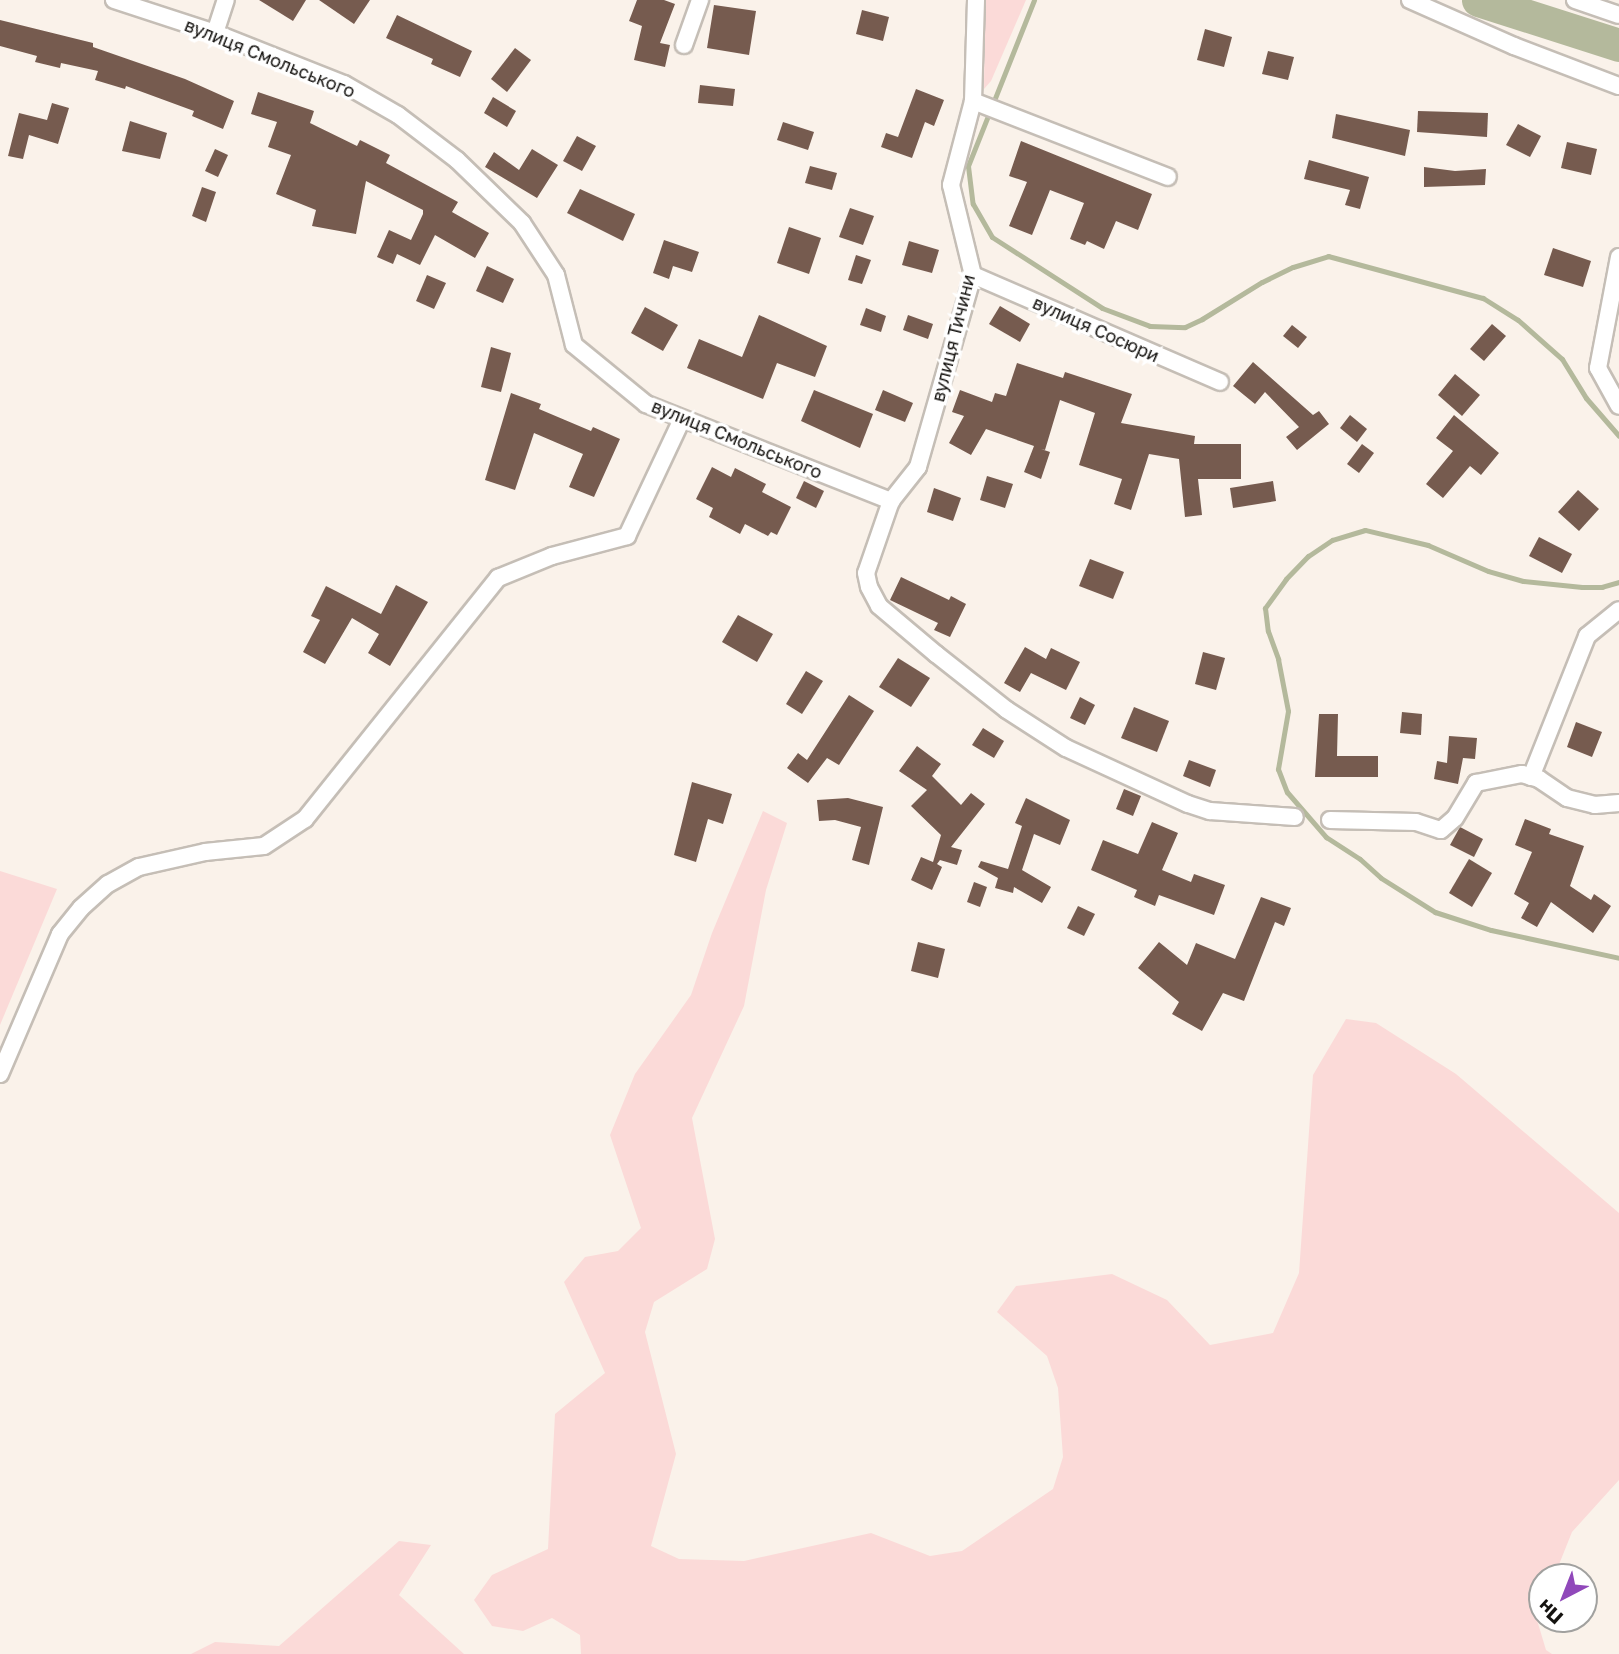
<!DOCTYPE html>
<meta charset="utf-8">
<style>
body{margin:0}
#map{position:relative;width:1619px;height:1654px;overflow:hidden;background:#faf2ea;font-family:"Golos Text",sans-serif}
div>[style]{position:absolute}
.green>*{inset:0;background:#fbdad8}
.stream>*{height:5px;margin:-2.5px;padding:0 2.5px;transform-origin:2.5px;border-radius:2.5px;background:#b4b99c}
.river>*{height:33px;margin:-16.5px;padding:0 16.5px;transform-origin:16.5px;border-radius:16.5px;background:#b4b99c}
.building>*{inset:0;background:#765b4f}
.roads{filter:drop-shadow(2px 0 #c5beb6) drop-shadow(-2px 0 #c5beb6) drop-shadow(0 2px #c5beb6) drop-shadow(0 -2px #c5beb6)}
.minor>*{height:16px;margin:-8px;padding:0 8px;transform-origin:8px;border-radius:8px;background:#fff}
span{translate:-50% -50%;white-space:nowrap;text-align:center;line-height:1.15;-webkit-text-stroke:7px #fff;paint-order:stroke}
.street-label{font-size:18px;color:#151310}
.north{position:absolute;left:1528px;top:1563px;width:70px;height:70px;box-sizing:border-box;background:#fff;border:2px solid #a1a19f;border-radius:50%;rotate:222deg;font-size:19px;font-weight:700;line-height:28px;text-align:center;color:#151310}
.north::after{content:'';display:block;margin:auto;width:24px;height:32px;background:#9048ba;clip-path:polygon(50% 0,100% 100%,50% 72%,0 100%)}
</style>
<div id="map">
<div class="green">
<i style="clip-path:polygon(985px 0,1026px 0,991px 81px,984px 89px)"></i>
<i style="clip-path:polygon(763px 811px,787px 823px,766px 890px,744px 1006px,692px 1118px,715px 1239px,707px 1269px,654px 1302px,645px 1332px,676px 1454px,651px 1546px,679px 1559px,744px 1561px,871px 1533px,930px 1556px,962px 1551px,1053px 1489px,1063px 1457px,1058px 1388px,1047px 1356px,997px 1312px,1016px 1286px,1112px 1274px,1167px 1300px,1210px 1345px,1273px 1333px,1299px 1273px,1313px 1075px,1346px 1019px,1376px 1023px,1456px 1074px,1619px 1213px,1619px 1480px,1572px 1532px,1554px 1577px,1542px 1577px,1542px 1607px,1537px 1620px,1546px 1650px,1552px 1654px,581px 1654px,580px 1635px,552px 1618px,523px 1631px,492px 1626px,474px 1600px,492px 1575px,548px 1549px,555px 1414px,605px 1373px,564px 1282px,585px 1257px,618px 1251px,641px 1228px,610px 1135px,635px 1074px,691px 995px,712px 933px)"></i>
<i style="clip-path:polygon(0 871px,57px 889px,0 1025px)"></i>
<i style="clip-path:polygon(399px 1541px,431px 1545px,399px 1595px,464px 1654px,191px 1654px,215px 1642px,279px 1646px)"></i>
</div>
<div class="stream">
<i style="left:1034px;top:0;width:179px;rotate:111.7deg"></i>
<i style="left:968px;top:166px;width:38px;rotate:83deg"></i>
<i style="left:973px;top:204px;width:38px;rotate:60deg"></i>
<i style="left:992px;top:237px;width:131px;rotate:32.8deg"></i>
<i style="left:1102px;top:308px;width:51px;rotate:20.6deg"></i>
<i style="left:1150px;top:326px;width:35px;rotate:2deg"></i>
<i style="left:1185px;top:327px;width:19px;rotate:-25deg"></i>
<i style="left:1202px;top:319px;width:70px;rotate:-31.7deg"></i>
<i style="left:1262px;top:282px;width:34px;rotate:-26deg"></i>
<i style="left:1293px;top:267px;width:37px;rotate:-17deg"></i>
<i style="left:1328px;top:256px;width:161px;rotate:15.2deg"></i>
<i style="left:1483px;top:298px;width:41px;rotate:32.2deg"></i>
<i style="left:1518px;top:320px;width:59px;rotate:41.6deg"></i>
<i style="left:1562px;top:359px;width:46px;rotate:58.4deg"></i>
<i style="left:1586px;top:398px;width:50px;rotate:49deg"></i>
<i style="left:1619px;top:582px;width:18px;rotate:164deg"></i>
<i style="left:1602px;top:587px;width:20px;rotate:180deg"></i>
<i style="left:1582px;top:587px;width:59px;rotate:-174.2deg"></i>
<i style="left:1523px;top:581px;width:36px;rotate:-164deg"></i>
<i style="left:1488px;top:571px;width:65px;rotate:-156.6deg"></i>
<i style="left:1428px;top:545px;width:65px;rotate:-166.6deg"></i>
<i style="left:1365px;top:530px;width:34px;rotate:163deg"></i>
<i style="left:1332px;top:540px;width:29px;rotate:146deg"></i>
<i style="left:1308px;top:556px;width:32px;rotate:134deg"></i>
<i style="left:1286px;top:579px;width:36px;rotate:126deg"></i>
<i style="left:1265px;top:608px;width:23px;rotate:83deg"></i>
<i style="left:1268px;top:631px;width:30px;rotate:70deg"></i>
<i style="left:1278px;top:659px;width:53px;rotate:79.1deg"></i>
<i style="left:1288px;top:711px;width:59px;rotate:99.8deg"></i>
<i style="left:1278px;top:769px;width:25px;rotate:69deg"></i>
<i style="left:1287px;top:792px;width:60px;rotate:49.1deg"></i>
<i style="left:1326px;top:837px;width:40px;rotate:32.9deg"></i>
<i style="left:1360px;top:859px;width:28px;rotate:42deg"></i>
<i style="left:1381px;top:878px;width:64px;rotate:32.2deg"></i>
<i style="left:1435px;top:912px;width:59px;rotate:17.8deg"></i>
<i style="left:1491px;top:930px;width:131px;rotate:12.3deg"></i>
</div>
<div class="river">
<i style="left:1478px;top:0;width:148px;rotate:17.7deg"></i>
</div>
<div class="building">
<i style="clip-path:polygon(259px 0,306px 0,293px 21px)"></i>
<i style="clip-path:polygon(319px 0,370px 0,354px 24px)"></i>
<i style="clip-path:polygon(637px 0,664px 0,675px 4px,660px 43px,670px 45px,665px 67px,634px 60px,642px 26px,629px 21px)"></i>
<i style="clip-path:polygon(714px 5px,756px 11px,749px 55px,707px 48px)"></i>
<i style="clip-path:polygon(862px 10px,889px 17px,883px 41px,856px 34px)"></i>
<i style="clip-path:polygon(397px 15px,472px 51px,460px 77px,431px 64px,433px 59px,386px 38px)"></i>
<i style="clip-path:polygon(0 20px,93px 43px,93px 47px,185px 79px,234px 101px,223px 129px,192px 116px,194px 111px,126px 86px,125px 89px,95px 80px,98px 71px,61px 63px,60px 68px,35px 62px,37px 56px,0 46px)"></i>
<i style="clip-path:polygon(1205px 29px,1232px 37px,1224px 67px,1197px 60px)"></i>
<i style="clip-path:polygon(515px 48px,531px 60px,507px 92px,491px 79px)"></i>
<i style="clip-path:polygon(1268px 51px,1294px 57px,1288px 80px,1262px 74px)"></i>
<i style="clip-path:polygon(700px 85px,735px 89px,733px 106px,698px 103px)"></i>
<i style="clip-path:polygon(916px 89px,944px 100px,934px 126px,925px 122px,912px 158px,881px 147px,886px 133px,898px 137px)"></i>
<i style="clip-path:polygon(258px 92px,314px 111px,310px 123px,357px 146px,360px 140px,390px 155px,386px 163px,458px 202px,452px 212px,489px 233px,475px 258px,435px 235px,420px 265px,397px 254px,393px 264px,377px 257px,389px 230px,411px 240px,423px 214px,423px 210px,366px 181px,356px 234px,312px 226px,316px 210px,276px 194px,291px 155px,268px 147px,277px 122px,251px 114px)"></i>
<i style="clip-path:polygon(493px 97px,516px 111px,507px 127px,484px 113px)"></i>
<i style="clip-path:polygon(52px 103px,69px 108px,58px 144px,29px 135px,23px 159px,8px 156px,19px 113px,47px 120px)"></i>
<i style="clip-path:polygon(1418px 111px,1488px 113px,1487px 137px,1417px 132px)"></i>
<i style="clip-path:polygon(1336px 114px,1410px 130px,1405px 156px,1332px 138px)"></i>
<i style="clip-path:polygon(130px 121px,167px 133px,160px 159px,122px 151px)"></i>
<i style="clip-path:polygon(783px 122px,814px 132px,808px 150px,777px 140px)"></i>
<i style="clip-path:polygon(1518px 124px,1541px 136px,1530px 157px,1506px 145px)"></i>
<i style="clip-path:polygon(577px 136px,596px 146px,582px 171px,563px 161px)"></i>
<i style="clip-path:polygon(1021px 141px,1152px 194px,1138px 230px,1116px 221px,1104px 249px,1087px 241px,1085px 245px,1070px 239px,1084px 203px,1050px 190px,1032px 235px,1009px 226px,1027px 182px,1009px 176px)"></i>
<i style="clip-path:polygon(1567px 142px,1597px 149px,1591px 175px,1561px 168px)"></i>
<i style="clip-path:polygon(215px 149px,228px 155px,218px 177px,205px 171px)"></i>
<i style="clip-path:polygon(532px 149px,558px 165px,537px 198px,485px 167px,494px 152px,519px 170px)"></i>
<i style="clip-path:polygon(1309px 160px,1369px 177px,1360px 209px,1345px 205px,1350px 190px,1304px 179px)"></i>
<i style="clip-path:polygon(810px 166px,837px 173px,832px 190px,805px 183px)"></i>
<i style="clip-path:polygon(1424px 167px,1455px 171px,1486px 169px,1485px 185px,1424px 187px)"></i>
<i style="clip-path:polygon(202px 187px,216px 192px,206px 222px,192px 216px)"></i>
<i style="clip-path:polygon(580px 189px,635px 214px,623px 241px,567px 213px)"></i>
<i style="clip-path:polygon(850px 208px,874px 216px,863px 245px,839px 237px)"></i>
<i style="clip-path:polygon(789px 227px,821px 238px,809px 274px,777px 263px)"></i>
<i style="clip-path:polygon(664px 240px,699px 252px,692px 272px,673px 266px,669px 279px,653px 273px)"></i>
<i style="clip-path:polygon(909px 241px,939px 250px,932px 273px,902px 265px)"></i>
<i style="clip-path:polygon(1553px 248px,1591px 261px,1583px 287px,1544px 275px)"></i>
<i style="clip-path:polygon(856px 255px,871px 260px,862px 284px,848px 280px)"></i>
<i style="clip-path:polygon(487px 266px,514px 279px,503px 303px,476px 291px)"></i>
<i style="clip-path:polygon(427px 275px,446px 283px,434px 309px,416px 301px)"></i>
<i style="clip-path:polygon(1000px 306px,1030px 324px,1020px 342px,989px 324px)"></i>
<i style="clip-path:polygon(645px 307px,678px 325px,663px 351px,631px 333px)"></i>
<i style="clip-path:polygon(866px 308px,886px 316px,881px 332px,860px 325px)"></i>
<i style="clip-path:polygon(759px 315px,827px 346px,815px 377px,777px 363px,763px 399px,687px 368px,699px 339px,742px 357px)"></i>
<i style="clip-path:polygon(908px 315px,933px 324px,928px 339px,903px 330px)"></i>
<i style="clip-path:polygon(1492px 324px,1506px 336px,1484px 361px,1470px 349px)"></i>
<i style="clip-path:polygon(1292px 325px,1307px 337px,1298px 348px,1283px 336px)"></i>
<i style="clip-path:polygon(491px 347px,511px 353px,501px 392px,481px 387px)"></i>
<i style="clip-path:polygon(1253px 362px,1313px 415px,1319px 411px,1329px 424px,1297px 450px,1286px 437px,1299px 427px,1265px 392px,1255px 404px,1233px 386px)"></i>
<i style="clip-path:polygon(1017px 363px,1063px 378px,1065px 372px,1132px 394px,1121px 423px,1195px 436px,1194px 444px,1241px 444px,1241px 479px,1198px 479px,1202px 515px,1185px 517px,1179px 459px,1149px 454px,1131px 510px,1114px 504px,1122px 479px,1079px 465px,1095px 413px,1060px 400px,1045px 450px,1041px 449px,1050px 452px,1041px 479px,1024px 472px,1034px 446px,986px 429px,971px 455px,949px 443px,964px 416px,952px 412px,960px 390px,992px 402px,995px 393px,1006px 396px)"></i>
<i style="clip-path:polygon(1455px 374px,1480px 395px,1462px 416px,1438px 395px)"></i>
<i style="clip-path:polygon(814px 390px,873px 414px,860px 448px,801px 421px)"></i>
<i style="clip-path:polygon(883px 390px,913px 403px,905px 422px,875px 410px)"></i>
<i style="clip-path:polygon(511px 393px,541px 404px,539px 409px,591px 431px,593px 427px,620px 439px,594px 497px,569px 487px,583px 454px,534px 433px,515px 490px,485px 480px)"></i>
<i style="clip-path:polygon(1350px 415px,1367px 429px,1357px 442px,1340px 428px)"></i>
<i style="clip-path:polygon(1454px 415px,1499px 453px,1481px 475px,1470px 466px,1443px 498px,1426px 484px,1453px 451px,1436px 438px)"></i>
<i style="clip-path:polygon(1362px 444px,1374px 453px,1359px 473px,1347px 464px)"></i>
<i style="clip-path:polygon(712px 467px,731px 477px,735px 468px,766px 484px,762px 492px,791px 507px,777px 535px,771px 532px,768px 536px,745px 524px,740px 534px,709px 517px,713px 508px,696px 499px)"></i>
<i style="clip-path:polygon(987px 476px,1013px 484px,1005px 508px,980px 500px)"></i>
<i style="clip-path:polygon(804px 481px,824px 491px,816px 508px,796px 498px)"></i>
<i style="clip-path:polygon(1273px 481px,1276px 501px,1233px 508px,1230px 488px)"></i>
<i style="clip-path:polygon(934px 488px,961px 498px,953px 521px,927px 512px)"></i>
<i style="clip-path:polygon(1578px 490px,1599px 509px,1579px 531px,1558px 512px)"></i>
<i style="clip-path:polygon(1539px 537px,1572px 554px,1562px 573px,1529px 556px)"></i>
<i style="clip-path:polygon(1090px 559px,1124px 572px,1113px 599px,1079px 586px)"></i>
<i style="clip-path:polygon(901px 577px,949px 600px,951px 596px,966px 604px,950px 637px,934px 630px,938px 623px,890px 600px)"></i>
<i style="clip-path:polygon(396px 585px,428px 602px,390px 666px,368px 653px,379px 634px,352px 618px,325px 664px,303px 652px,320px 620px,311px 616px,326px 586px,381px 614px)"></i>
<i style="clip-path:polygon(738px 615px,773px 634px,757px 662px,722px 642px)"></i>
<i style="clip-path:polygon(1025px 647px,1046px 659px,1051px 648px,1080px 662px,1066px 690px,1031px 673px,1020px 692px,1004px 683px)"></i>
<i style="clip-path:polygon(1203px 652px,1225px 658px,1216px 690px,1195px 684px)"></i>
<i style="clip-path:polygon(898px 658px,930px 678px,911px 707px,879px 687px)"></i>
<i style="clip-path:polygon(806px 671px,823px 681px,802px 714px,786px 704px)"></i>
<i style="clip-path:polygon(849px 695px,874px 711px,839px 765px,827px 758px,808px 783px,787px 768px,798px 753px,807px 760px)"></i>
<i style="clip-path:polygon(1080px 697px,1095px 705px,1085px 725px,1070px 718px)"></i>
<i style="clip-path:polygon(1134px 707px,1169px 721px,1157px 752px,1121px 738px)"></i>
<i style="clip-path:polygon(1402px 712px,1422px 714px,1421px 735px,1400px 733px)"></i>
<i style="clip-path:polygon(1319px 714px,1338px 714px,1337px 756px,1378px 756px,1378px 777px,1315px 777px)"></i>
<i style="clip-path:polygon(1576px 722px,1602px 732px,1592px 757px,1567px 747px)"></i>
<i style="clip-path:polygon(983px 728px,1004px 741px,994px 758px,972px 745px)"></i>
<i style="clip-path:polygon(1449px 736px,1477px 738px,1475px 759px,1463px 758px,1458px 784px,1434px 779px,1437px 761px,1447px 763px)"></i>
<i style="clip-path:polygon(917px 746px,941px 764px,932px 776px,961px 805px,971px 793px,985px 804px,951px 847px,962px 850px,957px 865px,940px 860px,937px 864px,942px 867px,932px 890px,911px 880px,921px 857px,933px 862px,941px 835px,911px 806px,927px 790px,899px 771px)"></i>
<i style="clip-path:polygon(1189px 760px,1216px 770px,1210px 787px,1183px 776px)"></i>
<i style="clip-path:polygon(692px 782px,732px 794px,723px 824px,708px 819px,696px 862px,674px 855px)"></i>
<i style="clip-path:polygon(1124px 789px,1141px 796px,1133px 816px,1116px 809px)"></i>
<i style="clip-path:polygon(848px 798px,883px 807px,869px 865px,852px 860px,861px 827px,835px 820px,819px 821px,817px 800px)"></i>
<i style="clip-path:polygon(1026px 798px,1070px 820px,1060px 845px,1034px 834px,1022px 870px,1051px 887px,1042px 903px,1014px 887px,1013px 893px,995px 888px,998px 878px,978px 867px,981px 861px,1008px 869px,1022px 826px,1015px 823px)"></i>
<i style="clip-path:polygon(1525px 819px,1551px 829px,1549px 834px,1584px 846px,1570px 886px,1591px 900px,1594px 894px,1611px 906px,1593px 933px,1551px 902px,1537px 927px,1521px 918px,1529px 903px,1514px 894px,1532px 852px,1515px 845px)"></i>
<i style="clip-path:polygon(1152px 822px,1178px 833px,1162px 870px,1191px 882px,1194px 874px,1225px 885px,1214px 915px,1159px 895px,1155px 906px,1134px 897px,1137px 890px,1091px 870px,1103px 840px,1138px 854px)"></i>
<i style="clip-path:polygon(1460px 827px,1483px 839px,1474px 857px,1450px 845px)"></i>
<i style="clip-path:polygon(1469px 859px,1492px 873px,1472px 907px,1449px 893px)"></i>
<i style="clip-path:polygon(974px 882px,987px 887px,980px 907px,967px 902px)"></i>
<i style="clip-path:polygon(1261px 897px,1291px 908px,1284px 926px,1275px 922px,1244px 1001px,1223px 993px,1202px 1031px,1172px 1014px,1179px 1002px,1138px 968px,1159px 942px,1187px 965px,1196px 943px,1235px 959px)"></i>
<i style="clip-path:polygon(1078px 906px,1095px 914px,1084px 936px,1067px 928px)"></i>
<i style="clip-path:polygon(918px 942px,945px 949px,938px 978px,911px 971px)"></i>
</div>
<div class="roads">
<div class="minor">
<i style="left:114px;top:0;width:106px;rotate:18.1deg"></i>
<i style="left:215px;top:33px;width:139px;rotate:21.6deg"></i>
<i style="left:344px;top:84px;width:62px;rotate:29.9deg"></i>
<i style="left:398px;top:115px;width:74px;rotate:37.3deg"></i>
<i style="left:457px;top:160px;width:91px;rotate:44.1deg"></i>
<i style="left:522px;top:223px;width:62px;rotate:56.8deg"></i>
<i style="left:556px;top:275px;width:72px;rotate:75.6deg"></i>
<i style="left:574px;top:345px;width:93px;rotate:39.3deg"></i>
<i style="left:646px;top:404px;width:264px;rotate:21.6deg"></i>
<i style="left:976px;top:0;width:101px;rotate:91.7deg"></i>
<i style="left:973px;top:101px;width:87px;rotate:104.7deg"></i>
<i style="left:951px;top:185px;width:93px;rotate:76.3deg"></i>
<i style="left:973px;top:275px;width:200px;rotate:106deg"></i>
<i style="left:918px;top:467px;width:43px;rotate:128.5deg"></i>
<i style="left:891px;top:501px;width:76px;rotate:109.1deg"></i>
<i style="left:866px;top:573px;width:14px;rotate:78deg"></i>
<i style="left:869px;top:587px;width:21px;rotate:62deg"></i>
<i style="left:879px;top:606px;width:75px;rotate:40.1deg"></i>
<i style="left:936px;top:654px;width:90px;rotate:38.3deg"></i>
<i style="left:1007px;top:710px;width:70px;rotate:32.8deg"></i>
<i style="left:1066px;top:748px;width:134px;rotate:24.7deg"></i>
<i style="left:1188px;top:804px;width:23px;rotate:18deg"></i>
<i style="left:1210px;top:811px;width:85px;rotate:4deg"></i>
<i style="left:1410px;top:0;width:114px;rotate:23.9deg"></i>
<i style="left:1514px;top:46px;width:112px;rotate:20.9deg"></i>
<i style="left:1575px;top:0;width:46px;rotate:18.8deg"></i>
<i style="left:215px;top:33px;width:35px;rotate:-72deg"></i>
<i style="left:684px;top:45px;width:48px;rotate:-70.4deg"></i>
<i style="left:973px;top:101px;width:209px;rotate:21.3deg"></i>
<i style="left:1619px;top:257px;width:113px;rotate:100.7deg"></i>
<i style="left:1598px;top:368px;width:43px;rotate:61.1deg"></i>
<i style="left:973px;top:275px;width:269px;rotate:23.4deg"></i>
<i style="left:1531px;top:777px;width:152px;rotate:-68.3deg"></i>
<i style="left:1587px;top:636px;width:41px;rotate:-39.1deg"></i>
<i style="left:1330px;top:820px;width:86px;rotate:1.3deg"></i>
<i style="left:1416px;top:822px;width:26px;rotate:18deg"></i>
<i style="left:1441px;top:830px;width:18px;rotate:-41deg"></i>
<i style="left:1455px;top:818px;width:41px;rotate:-59deg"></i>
<i style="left:1476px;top:783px;width:47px;rotate:-11.1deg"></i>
<i style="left:1522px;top:774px;width:18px;rotate:16deg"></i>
<i style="left:1539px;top:779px;width:34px;rotate:34deg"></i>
<i style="left:1567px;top:798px;width:29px;rotate:14deg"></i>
<i style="left:1595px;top:805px;width:24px;rotate:-5deg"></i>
<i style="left:0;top:1074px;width:152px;rotate:-66.8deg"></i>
<i style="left:60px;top:934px;width:33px;rotate:-51deg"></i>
<i style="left:81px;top:908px;width:36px;rotate:-42deg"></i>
<i style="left:108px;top:884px;width:35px;rotate:-29deg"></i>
<i style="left:139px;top:867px;width:68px;rotate:-12.8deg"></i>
<i style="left:205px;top:852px;width:59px;rotate:-5.8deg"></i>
<i style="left:264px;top:846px;width:49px;rotate:-33.4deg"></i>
<i style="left:305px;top:819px;width:309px;rotate:-51.3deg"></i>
<i style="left:498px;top:578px;width:58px;rotate:-22.2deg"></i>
<i style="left:552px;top:556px;width:78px;rotate:-14.9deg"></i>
<i style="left:627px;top:536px;width:129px;rotate:-64.8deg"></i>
</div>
</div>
<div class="street-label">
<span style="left:270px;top:58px;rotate:22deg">вулиця Смольського</span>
<span style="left:1096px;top:329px;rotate:24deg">вулиця Сосюри</span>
<span style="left:953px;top:338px;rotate:-76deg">вулиця Тичини</span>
<span style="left:737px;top:439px;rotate:22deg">вулиця Смольського</span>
</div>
<div class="north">Пн</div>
</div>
